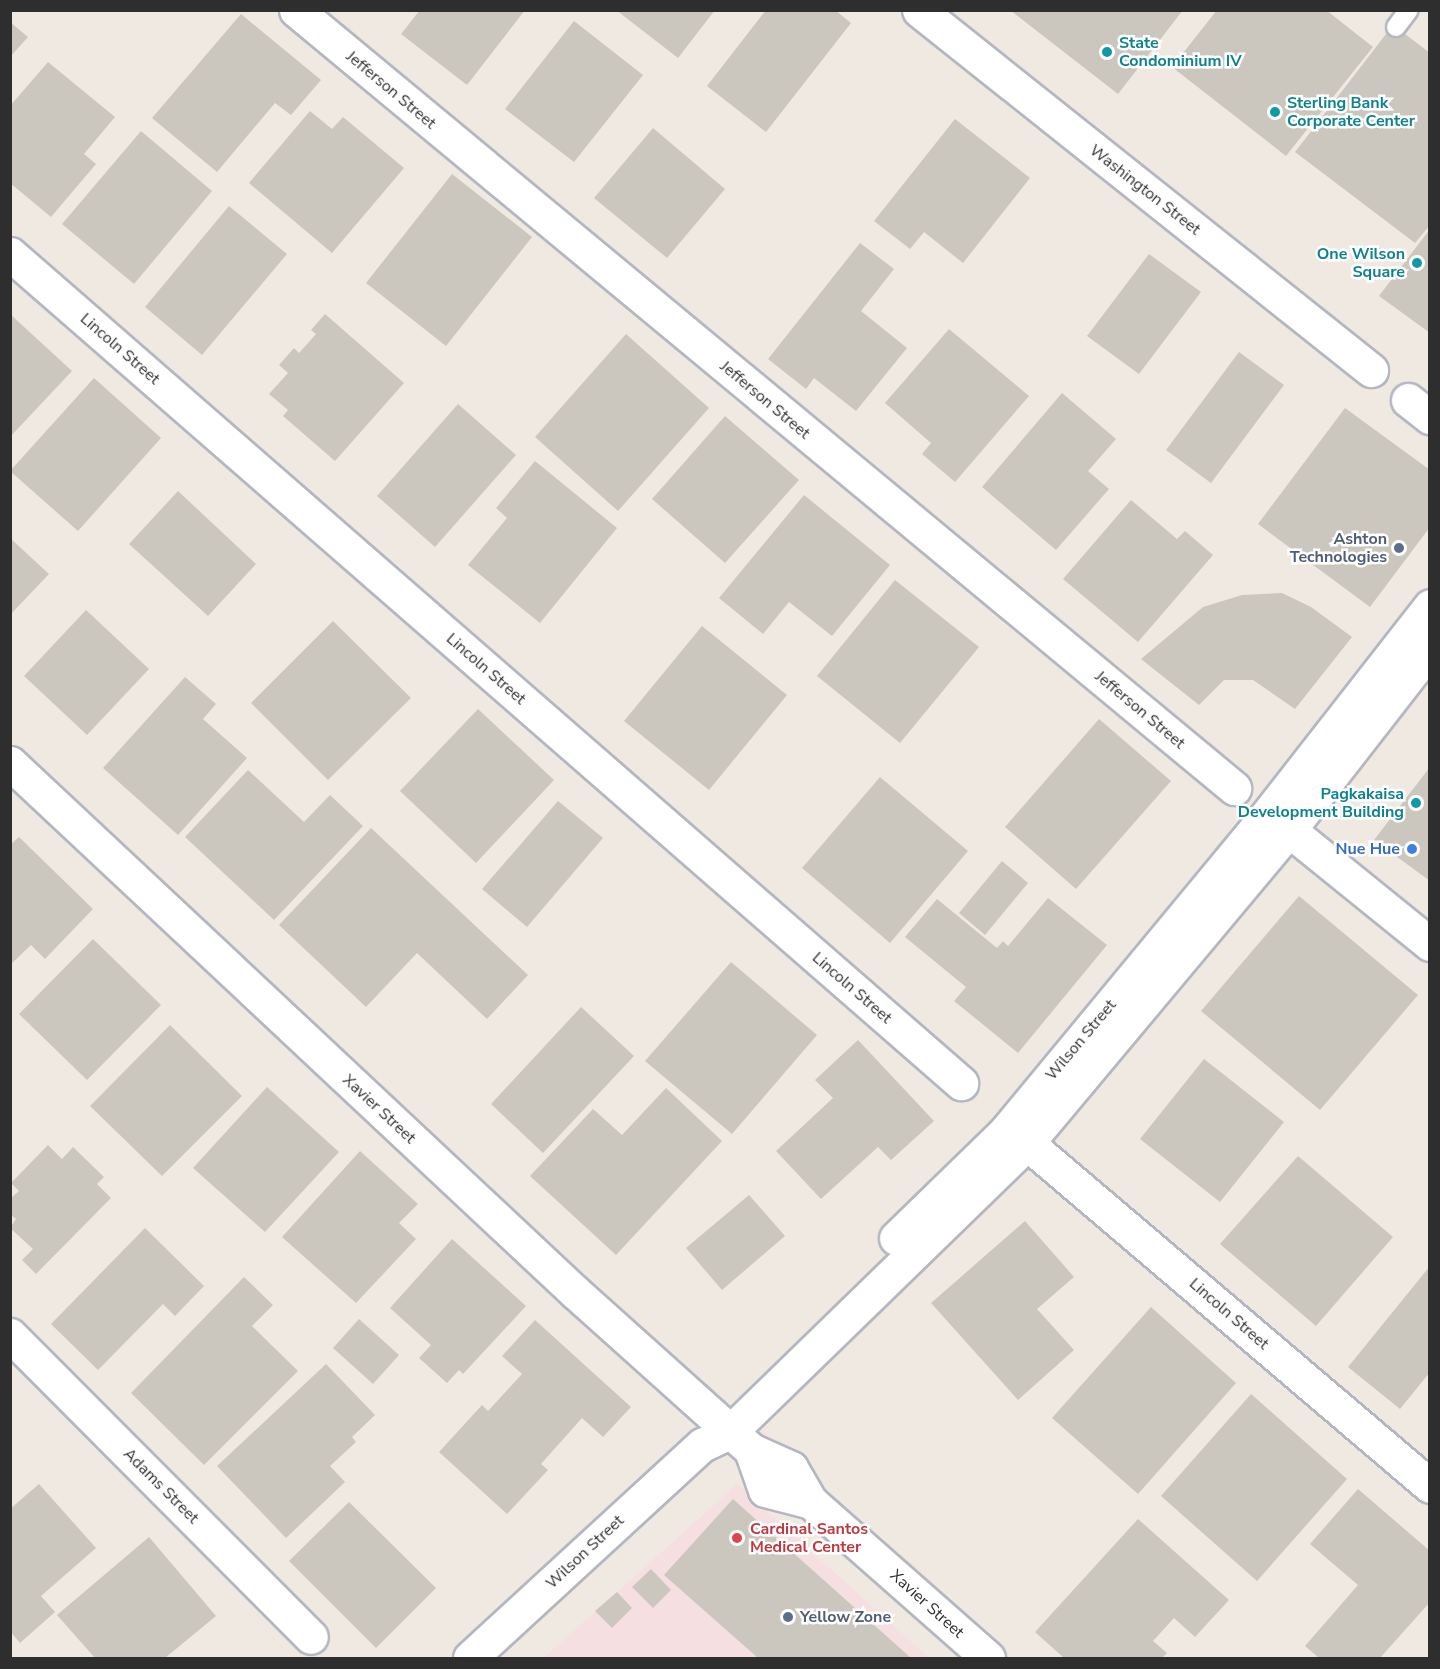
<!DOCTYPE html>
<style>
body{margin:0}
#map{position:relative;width:1440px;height:1669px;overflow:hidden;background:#efe9e1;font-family:"Nunito Sans",sans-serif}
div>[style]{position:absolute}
.medical>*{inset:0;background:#f5dfe0}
.building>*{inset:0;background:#cbc7bf}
.roads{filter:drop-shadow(2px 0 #b4b7c1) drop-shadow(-2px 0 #b4b7c1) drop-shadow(0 2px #b4b7c1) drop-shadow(0 -2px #b4b7c1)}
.service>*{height:18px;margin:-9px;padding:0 9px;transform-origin:9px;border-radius:9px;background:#fff}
.minor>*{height:33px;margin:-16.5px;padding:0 16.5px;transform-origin:16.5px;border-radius:16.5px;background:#fff}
.secondary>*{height:33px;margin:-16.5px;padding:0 16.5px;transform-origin:16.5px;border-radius:16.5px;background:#fff}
.dots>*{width:16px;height:16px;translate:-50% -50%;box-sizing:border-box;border:3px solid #fff;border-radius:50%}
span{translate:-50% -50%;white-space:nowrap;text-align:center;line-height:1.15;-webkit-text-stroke:5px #fff;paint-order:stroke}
.culture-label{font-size:16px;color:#0d838f;font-weight:700}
.left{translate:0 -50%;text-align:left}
.right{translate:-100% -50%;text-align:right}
.street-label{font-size:16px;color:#2e2e2e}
.service-label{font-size:16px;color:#4e5e75;font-weight:700}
.shop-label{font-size:16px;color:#366cbe;font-weight:700}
.health-label{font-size:16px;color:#be3a42;font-weight:700}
.frame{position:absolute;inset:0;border:12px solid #2e2e2e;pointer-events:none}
</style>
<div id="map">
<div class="medical">
<i style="clip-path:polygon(737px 1484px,929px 1658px,543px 1658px,604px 1604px)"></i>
</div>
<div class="building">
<i style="clip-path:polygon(420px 10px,525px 10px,467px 85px,401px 34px)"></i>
<i style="clip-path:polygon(616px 10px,715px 10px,678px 58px)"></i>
<i style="clip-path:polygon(766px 10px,835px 10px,851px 23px,766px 132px,707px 86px)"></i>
<i style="clip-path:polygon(1010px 10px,1183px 10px,1118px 94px)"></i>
<i style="clip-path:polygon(1217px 10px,1326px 10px,1373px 47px,1286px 156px,1172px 67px)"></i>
<i style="clip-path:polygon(241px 14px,321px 80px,291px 115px,275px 103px,217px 172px,152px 118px)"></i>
<i style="clip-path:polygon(574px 21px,643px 75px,574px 162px,505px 109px)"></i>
<i style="clip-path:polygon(10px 22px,28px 37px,10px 57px)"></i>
<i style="clip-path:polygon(1393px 25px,1430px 53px,1430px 225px,1415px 243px,1295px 152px)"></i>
<i style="clip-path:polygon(48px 62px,115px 117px,84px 154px,96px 164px,51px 217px,10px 183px,10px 106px)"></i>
<i style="clip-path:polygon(310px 111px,332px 129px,343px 117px,404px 168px,332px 253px,249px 183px)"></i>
<i style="clip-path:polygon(955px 119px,1030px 178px,963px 263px,924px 232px,910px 249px,874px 221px)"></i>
<i style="clip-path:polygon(653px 128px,725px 189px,667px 258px,594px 198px)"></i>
<i style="clip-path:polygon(141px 131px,212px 191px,134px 284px,62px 224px)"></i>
<i style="clip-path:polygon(452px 174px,532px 237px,446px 346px,366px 283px)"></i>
<i style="clip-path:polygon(229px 206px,287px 254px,202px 355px,145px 307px)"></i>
<i style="clip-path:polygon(1430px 229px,1430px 333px,1379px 296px)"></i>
<i style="clip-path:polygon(860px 243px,894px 269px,861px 311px,907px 348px,856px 411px,814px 378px,806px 389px,768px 359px)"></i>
<i style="clip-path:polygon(1149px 254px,1201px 292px,1139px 374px,1087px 336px)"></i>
<i style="clip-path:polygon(10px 314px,72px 371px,10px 437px)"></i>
<i style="clip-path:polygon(325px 314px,404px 383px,335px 461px,283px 416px,288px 410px,269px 394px,288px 373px,279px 365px,294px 348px,299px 353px,316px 334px,311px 330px)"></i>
<i style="clip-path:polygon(949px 329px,1029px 396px,955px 482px,922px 454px,931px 443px,885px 403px)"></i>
<i style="clip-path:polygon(626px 334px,709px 408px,618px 511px,535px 437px)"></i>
<i style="clip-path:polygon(1239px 352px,1284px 385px,1211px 483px,1166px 450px)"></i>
<i style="clip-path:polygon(94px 378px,161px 438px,78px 531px,10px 471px)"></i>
<i style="clip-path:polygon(1062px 393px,1116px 439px,1088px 471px,1109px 489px,1056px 550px,982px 487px)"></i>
<i style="clip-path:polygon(458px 404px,516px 455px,435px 547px,377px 496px)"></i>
<i style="clip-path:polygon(1345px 408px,1430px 470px,1430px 527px,1370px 607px,1258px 524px)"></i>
<i style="clip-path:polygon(725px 416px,799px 480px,725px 563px,652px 499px)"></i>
<i style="clip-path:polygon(535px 461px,617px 528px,540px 623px,468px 565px,507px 518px,496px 508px)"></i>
<i style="clip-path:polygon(178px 491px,256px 564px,208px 616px,129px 544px)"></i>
<i style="clip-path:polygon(804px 495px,890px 565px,832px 636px,789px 602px,763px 634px,719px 598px)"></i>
<i style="clip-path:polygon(1131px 500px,1177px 539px,1185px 531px,1213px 555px,1138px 642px,1063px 579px)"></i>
<i style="clip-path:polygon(10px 538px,49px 574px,10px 615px)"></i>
<i style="clip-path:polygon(895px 580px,979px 647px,900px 743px,817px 676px)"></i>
<i style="clip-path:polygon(1282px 593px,1311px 607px,1352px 637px,1295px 709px,1253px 680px,1224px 680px,1199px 705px,1141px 659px,1203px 607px,1242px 595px)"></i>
<i style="clip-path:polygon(86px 610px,149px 669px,87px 735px,24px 676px)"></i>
<i style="clip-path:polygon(333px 621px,411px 698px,328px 780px,251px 703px)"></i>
<i style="clip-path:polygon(702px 626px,787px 695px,709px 790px,624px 721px)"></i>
<i style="clip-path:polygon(185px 677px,216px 704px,203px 719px,247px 758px,178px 835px,103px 768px)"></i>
<i style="clip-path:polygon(478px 709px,554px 780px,476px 863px,400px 791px)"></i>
<i style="clip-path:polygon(1099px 719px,1171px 781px,1076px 889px,1005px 827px)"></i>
<i style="clip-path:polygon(1430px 767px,1430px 881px,1374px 840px)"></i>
<i style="clip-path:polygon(248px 770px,304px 822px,330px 795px,363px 826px,274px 920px,185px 837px)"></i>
<i style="clip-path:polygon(880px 777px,968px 851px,890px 943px,802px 868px)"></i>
<i style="clip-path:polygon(558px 801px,603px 838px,527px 927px,482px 889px)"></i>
<i style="clip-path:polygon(371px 828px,528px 975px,487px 1019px,417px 953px,366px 1007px,279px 925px)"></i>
<i style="clip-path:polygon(19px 837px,93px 909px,45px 959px,31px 945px,10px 965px,10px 845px)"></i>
<i style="clip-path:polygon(1002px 861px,1028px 883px,985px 935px,959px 913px)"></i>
<i style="clip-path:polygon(1299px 896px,1418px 995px,1320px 1110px,1201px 1011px)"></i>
<i style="clip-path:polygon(1048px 898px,1107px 945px,1018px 1053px,954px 1001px,966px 987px,905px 937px,937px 899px,997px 948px,1003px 941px,1008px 946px)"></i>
<i style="clip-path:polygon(93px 939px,161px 1005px,87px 1080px,19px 1014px)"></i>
<i style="clip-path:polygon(731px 962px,817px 1035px,732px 1134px,645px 1061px)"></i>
<i style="clip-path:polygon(581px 1007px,634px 1056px,543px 1153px,491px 1104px)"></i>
<i style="clip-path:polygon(170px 1025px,242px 1096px,162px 1176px,90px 1106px)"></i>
<i style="clip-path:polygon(858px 1040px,934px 1121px,891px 1160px,878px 1147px,821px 1199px,776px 1151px,833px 1098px,815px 1080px)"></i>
<i style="clip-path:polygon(1204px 1059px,1284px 1122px,1220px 1202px,1140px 1139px)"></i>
<i style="clip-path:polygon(267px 1087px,339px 1152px,265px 1232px,193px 1168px)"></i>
<i style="clip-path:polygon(666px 1088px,722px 1141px,616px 1255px,530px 1176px,593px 1109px,622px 1135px)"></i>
<i style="clip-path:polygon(48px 1145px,62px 1159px,73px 1147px,104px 1177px,97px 1184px,111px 1198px,36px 1274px,22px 1260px,33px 1249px,10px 1228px,16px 1219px,10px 1214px,10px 1199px,19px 1191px,11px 1183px)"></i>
<i style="clip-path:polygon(360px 1151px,418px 1204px,399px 1223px,416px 1239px,356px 1303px,282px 1237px)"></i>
<i style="clip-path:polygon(1298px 1156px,1393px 1237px,1316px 1326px,1220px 1244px)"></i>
<i style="clip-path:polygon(749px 1195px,785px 1236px,722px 1290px,686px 1248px)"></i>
<i style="clip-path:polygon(1025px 1221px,1074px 1277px,1037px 1309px,1074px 1350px,1018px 1400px,931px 1303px)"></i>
<i style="clip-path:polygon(145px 1228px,204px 1286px,175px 1316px,163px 1304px,98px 1370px,51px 1324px)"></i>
<i style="clip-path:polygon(452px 1239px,526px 1306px,463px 1374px,459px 1370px,447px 1383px,419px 1358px,431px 1345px,390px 1308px)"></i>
<i style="clip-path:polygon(1430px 1266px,1430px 1372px,1400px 1409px,1348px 1367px)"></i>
<i style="clip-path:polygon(244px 1277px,273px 1305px,252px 1326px,298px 1371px,204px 1465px,131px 1393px)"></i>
<i style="clip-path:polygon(1151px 1307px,1236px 1383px,1138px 1494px,1052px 1418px)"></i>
<i style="clip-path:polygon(359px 1319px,399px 1355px,373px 1384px,333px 1348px)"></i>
<i style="clip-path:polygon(535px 1320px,631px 1407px,603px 1437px,582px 1418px,541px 1464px,548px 1470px,507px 1514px,439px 1452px,482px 1405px,488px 1411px,522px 1374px,502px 1356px)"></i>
<i style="clip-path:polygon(326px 1364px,375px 1415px,352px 1437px,356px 1442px,330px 1466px,345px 1482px,286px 1538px,217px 1466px)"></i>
<i style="clip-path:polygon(1251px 1394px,1347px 1479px,1257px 1581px,1161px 1496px)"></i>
<i style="clip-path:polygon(39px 1484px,96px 1548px,41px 1596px,55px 1612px,20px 1643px,10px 1631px,10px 1509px)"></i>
<i style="clip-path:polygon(1358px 1489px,1430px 1551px,1430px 1602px,1380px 1658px,1319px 1658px,1305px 1646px,1358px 1585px,1310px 1544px)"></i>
<i style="clip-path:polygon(733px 1499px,911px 1658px,758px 1658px,664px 1575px)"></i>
<i style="clip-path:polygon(349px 1502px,436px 1588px,376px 1648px,289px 1561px)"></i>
<i style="clip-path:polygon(1138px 1519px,1229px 1600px,1195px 1637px,1174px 1618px,1153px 1641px,1167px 1653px,1162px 1658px,1064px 1658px,1035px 1632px)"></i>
<i style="clip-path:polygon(149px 1537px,216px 1616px,165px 1658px,95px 1658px,57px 1615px)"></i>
<i style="clip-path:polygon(651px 1569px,671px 1590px,653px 1608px,632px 1587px)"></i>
<i style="clip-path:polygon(617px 1592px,632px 1608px,612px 1628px,595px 1611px)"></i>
</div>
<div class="roads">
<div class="service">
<i style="left:1396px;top:27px;width:21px;rotate:-53deg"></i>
</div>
<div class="minor">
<i style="left:296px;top:10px;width:1219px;rotate:39.67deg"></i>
<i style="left:919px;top:10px;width:578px;rotate:38.54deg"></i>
<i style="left:10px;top:254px;width:1262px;rotate:41.08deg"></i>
<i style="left:1408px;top:400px;width:28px;rotate:38deg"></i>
<i style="left:10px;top:763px;width:774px;rotate:43.12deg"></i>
<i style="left:575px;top:1292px;width:237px;rotate:41.9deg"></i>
<i style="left:751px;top:1450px;width:42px;rotate:70.7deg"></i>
<i style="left:765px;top:1490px;width:48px;rotate:14.6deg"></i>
<i style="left:811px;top:1502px;width:236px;rotate:41.4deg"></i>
<i style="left:1289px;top:830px;width:181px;rotate:39deg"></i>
<i style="left:1027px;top:1143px;width:529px;rotate:40.4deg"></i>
<i style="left:10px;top:1335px;width:426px;rotate:45.1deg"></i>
<i style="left:751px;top:1450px;width:44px;rotate:24.2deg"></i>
<i style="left:791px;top:1468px;width:39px;rotate:60deg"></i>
</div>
<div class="secondary">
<i style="left:896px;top:1238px;width:152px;rotate:-44.2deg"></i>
<i style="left:1005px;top:1132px;width:411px;rotate:-50.4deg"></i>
<i style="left:1267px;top:815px;width:265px;rotate:-52deg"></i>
<i style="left:470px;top:1658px;width:315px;rotate:-42.6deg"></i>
<i style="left:702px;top:1445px;width:31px;rotate:-25deg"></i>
<i style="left:730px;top:1432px;width:414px;rotate:-44.2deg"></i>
<i style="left:1027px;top:1143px;width:408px;rotate:-50.1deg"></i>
<i style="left:1289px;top:830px;width:229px;rotate:-52.1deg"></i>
</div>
</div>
<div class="dots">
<i style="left:1107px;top:52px;background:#0f9aa8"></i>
<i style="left:1275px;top:112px;background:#0f9aa8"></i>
<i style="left:1417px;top:263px;background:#0f9aa8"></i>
<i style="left:1399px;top:548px;background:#5c6f8a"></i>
<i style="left:1416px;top:803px;background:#0f9aa8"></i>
<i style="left:1412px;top:849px;background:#3f7fe0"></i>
<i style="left:737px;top:1538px;background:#e0444e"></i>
<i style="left:788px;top:1617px;background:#5c6f8a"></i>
</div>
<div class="culture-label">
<span class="left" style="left:1119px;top:52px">State<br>Condominium IV</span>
<span class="left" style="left:1287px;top:112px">Sterling Bank<br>Corporate Center</span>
<span class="right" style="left:1405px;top:263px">One Wilson<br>Square</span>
<span class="right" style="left:1404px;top:803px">Pagkakaisa<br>Development Building</span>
</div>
<div class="street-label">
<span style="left:391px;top:90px;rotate:40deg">Jefferson Street</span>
<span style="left:1145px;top:190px;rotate:38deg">Washington Street</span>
<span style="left:120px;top:349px;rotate:41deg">Lincoln Street</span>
<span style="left:765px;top:400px;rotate:40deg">Jefferson Street</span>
<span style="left:486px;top:669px;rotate:41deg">Lincoln Street</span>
<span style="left:1140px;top:710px;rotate:40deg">Jefferson Street</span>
<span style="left:852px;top:988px;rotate:41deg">Lincoln Street</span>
<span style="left:1081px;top:1040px;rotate:-50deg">Wilson Street</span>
<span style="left:379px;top:1109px;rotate:43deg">Xavier Street</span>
<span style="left:1229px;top:1314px;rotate:41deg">Lincoln Street</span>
<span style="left:161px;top:1486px;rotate:45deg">Adams Street</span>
<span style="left:585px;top:1552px;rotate:-43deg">Wilson Street</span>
<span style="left:927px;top:1604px;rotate:42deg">Xavier Street</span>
</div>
<div class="service-label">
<span class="right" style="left:1387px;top:548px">Ashton<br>Technologies</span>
<span class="left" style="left:800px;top:1617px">Yellow Zone</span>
</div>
<div class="shop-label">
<span class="right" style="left:1400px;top:849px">Nue Hue</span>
</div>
<div class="health-label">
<span class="left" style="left:750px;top:1538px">Cardinal Santos<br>Medical Center</span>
</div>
<div class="frame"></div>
</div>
